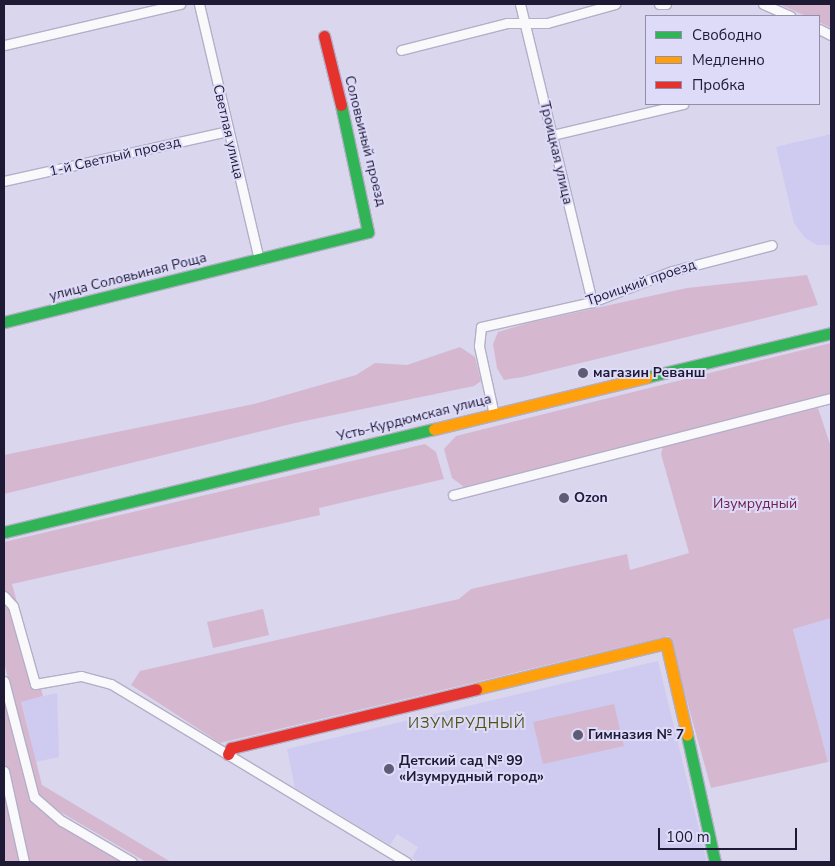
<!DOCTYPE html>
<meta charset="utf-8">
<style>
body{margin:0}
#map{position:relative;width:835px;height:866px;overflow:hidden;background:#d9d6ee;font-family:"Nunito Sans",sans-serif}
div>[style]{position:absolute}
.built>*{inset:0;background:#cfcbf0}
.green>*{inset:0;background:#d5b8d0}
.roads{filter:drop-shadow(1px 0 #b2afc7) drop-shadow(-1px 0 #b2afc7) drop-shadow(0 1px #b2afc7) drop-shadow(0 -1px #b2afc7)}
.street>*{height:9px;margin:-4.5px;padding:0 4.5px;transform-origin:4.5px;border-radius:4.5px;background:#f9f9fc}
.fast>*{height:11px;margin:-5.5px;padding:0 5.5px;transform-origin:5.5px;border-radius:5.5px;background:#30b455}
.slow>*{height:11px;margin:-5.5px;padding:0 5.5px;transform-origin:5.5px;border-radius:5.5px;background:#ff9f0a}
.jam>*{height:11px;margin:-5.5px;padding:0 5.5px;transform-origin:5.5px;border-radius:5.5px;background:#e5322d}
.dots>*{width:14px;height:14px;translate:-50% -50%;box-sizing:border-box;border:2px solid #dedbf9;border-radius:50%}
span{translate:-50% -50%;white-space:nowrap;text-align:center;line-height:1.15;-webkit-text-stroke:4px #dedbf9;paint-order:stroke}
.street-label{font-size:14px;color:#1e1934}
.poi-label{font-size:14px;color:#1e1934;font-weight:700}
.left{translate:0 -50%;text-align:left}
.park-label{font-size:14px;color:#6f204c}
.neighbourhood-label{font-size:15px;color:#505115;letter-spacing:1px}
.frame{position:absolute;inset:0;border:5px solid #1e1934;pointer-events:none}
.legend{position:absolute;left:645px;top:15px;width:175px;height:90px;box-sizing:border-box;background:#dedbf9;border:1px solid #918daa;margin:0;padding:6px 9px;list-style:none;font-size:15px;color:#1e1934}
.legend li{display:flex;align-items:center;gap:10px;height:25px}
.legend b{width:25px;border:1px solid #918daa}
.scale{position:absolute;left:658px;top:828px;width:139px;height:22px;box-sizing:border-box;border:2px solid #1e1934;border-top:0;padding-left:6px;font-size:15px;line-height:18px;white-space:nowrap;color:#1e1934;-webkit-text-stroke:4px #dedbf9;paint-order:stroke}
</style>
<div id="map">
<div class="built">
<i style="clip-path:polygon(831px 134px,831px 245px,817px 245px,805px 238px,794px 223px,776px 147px)"></i>
<i style="clip-path:polygon(831px 618px,831px 761px,828px 762px,793px 628px)"></i>
<i style="clip-path:polygon(658px 661px,707px 862px,419px 862px,412px 858px,418px 847px,397px 834px,390px 845px,295px 788px,287px 749px)"></i>
<i style="clip-path:polygon(57px 693px,59px 757px,36px 762px,21px 701px)"></i>
</div>
<div class="green">
<i style="clip-path:polygon(779px 4px,831px 4px,831px 28px,819px 22px,819px 16px,806px 16px)"></i>
<i style="clip-path:polygon(807px 275px,818px 305px,523px 377px,504px 380px,497px 368px,493px 344px,498px 332px,528px 323px,687px 288px)"></i>
<i style="clip-path:polygon(831px 343px,831px 395px,464px 487px,452px 478px,444px 449px,456px 436px)"></i>
<i style="clip-path:polygon(460px 347px,475px 357px,481px 381px,474px 386px,295px 423px,4px 494px,4px 455px,254px 404px,356px 375px,375px 363px,407px 365px)"></i>
<i style="clip-path:polygon(818px 408px,831px 447px,831px 618px,793px 629px,828px 762px,711px 788px,669px 636px,220px 743px,131px 685px,140px 671px,459px 599px,471px 589px,627px 554px,630px 570px,689px 553px,661px 454px,663px 446px)"></i>
<i style="clip-path:polygon(425px 444px,436px 452px,444px 479px,319px 508px,320px 515px,12px 584px,43px 696px,21px 702px,42px 785px,171px 862px,146px 862px,45px 803px,35px 788px,4px 662px,4px 542px)"></i>
<i style="clip-path:polygon(263px 609px,269px 635px,213px 648px,207px 622px)"></i>
<i style="clip-path:polygon(4px 696px,30px 798px,60px 825px,123px 862px,4px 862px)"></i>
<i style="clip-path:polygon(614px 704px,624px 746px,543px 764px,533px 722px)"></i>
</div>
<div class="roads">
<div class="street">
<i style="left:199px;top:4px;width:263px;rotate:76.8deg"></i>
<i style="left:520px;top:4px;width:307px;rotate:76.4deg"></i>
<i style="left:659px;top:4px;width:7px"></i>
<i style="left:763px;top:4px;width:30px;rotate:24deg"></i>
<i style="left:819px;top:29px;width:13px;rotate:27deg"></i>
<i style="left:4px;top:45px;width:181px;rotate:-13.1deg"></i>
<i style="left:401px;top:50px;width:109px;rotate:-14.3deg"></i>
<i style="left:507px;top:23px;width:40px"></i>
<i style="left:547px;top:23px;width:71px;rotate:-15.6deg"></i>
<i style="left:552px;top:135px;width:135px;rotate:-13.3deg"></i>
<i style="left:4px;top:181px;width:229px;rotate:-12.6deg"></i>
<i style="left:494px;top:415px;width:71px;rotate:-102.3deg"></i>
<i style="left:479px;top:346px;width:19px;rotate:-84deg"></i>
<i style="left:481px;top:327px;width:114px;rotate:-12.7deg"></i>
<i style="left:592px;top:302px;width:86px;rotate:-21.2deg"></i>
<i style="left:672px;top:271px;width:103px;rotate:-14.6deg"></i>
<i style="left:453px;top:495px;width:390px;rotate:-14.4deg"></i>
<i style="left:4px;top:596px;width:13px;rotate:48deg"></i>
<i style="left:13px;top:606px;width:81px;rotate:74.2deg"></i>
<i style="left:35px;top:684px;width:47px;rotate:-9.9deg"></i>
<i style="left:81px;top:676px;width:31px;rotate:15deg"></i>
<i style="left:111px;top:684px;width:345px;rotate:31.1deg"></i>
<i style="left:4px;top:681px;width:120px;rotate:75.5deg"></i>
<i style="left:34px;top:797px;width:37px;rotate:41deg"></i>
<i style="left:62px;top:821px;width:81px;rotate:30.4deg"></i>
<i style="left:4px;top:771px;width:93px;rotate:77.6deg"></i>
</div>
<div class="fast">
<i style="left:4px;top:322px;width:375px;rotate:-13.9deg"></i>
<i style="left:368px;top:232px;width:130px;rotate:-102deg"></i>
<i style="left:647px;top:377px;width:189px;rotate:-13.4deg"></i>
<i style="left:4px;top:532px;width:442px;rotate:-13.5deg"></i>
<i style="left:687px;top:735px;width:130px;rotate:77.6deg"></i>
</div>
<div class="slow">
<i style="left:434px;top:429px;width:219px;rotate:-13.7deg"></i>
<i style="left:476px;top:689px;width:195px;rotate:-13.6deg"></i>
<i style="left:666px;top:643px;width:94px;rotate:77.1deg"></i>
</div>
<div class="jam">
<i style="left:324px;top:36px;width:71px;rotate:76.2deg"></i>
<i style="left:228px;top:754px;width:7px;rotate:-63deg"></i>
<i style="left:231px;top:748px;width:252px;rotate:-13.5deg"></i>
</div>
</div>
<div class="dots">
<i style="left:583px;top:373px;background:#5f5b75"></i>
<i style="left:564px;top:498px;background:#5f5b75"></i>
<i style="left:578px;top:735px;background:#5f5b75"></i>
<i style="left:389px;top:769px;background:#5f5b75"></i>
</div>
<div class="street-label">
<span style="left:228px;top:132px;rotate:77deg">Светлая улица</span>
<span style="left:365px;top:141px;rotate:76deg">Соловьиный проезд</span>
<span style="left:556px;top:153px;rotate:77deg">Троицкая улица</span>
<span style="left:115px;top:157px;rotate:-13deg">1-й Светлый проезд</span>
<span style="left:128px;top:277px;rotate:-14deg">улица Соловьиная Роща</span>
<span style="left:641px;top:283px;rotate:-19deg">Троицкий проезд</span>
<span style="left:414px;top:418px;rotate:-14deg">Усть-Курдюмская улица</span>
</div>
<div class="poi-label">
<span class="left" style="left:593px;top:373px">магазин Реванш</span>
<span class="left" style="left:574px;top:498px">Ozon</span>
<span class="left" style="left:588px;top:735px">Гимназия № 7</span>
<span class="left" style="left:399px;top:769px">Детский сад № 99<br>«Изумрудный город»</span>
</div>
<div class="park-label">
<span style="left:755px;top:504px">Изумрудный</span>
</div>
<div class="neighbourhood-label">
<span style="left:467px;top:724px">ИЗУМРУДНЫЙ</span>
</div>
<div class="frame"></div>
<ul class="legend">
<li><b style="height:6px;background:#30b455"></b>Свободно</li>
<li><b style="height:6px;background:#ff9f0a"></b>Медленно</li>
<li><b style="height:6px;background:#e5322d"></b>Пробка</li>
</ul>
<div class="scale">100 m</div>
</div>
